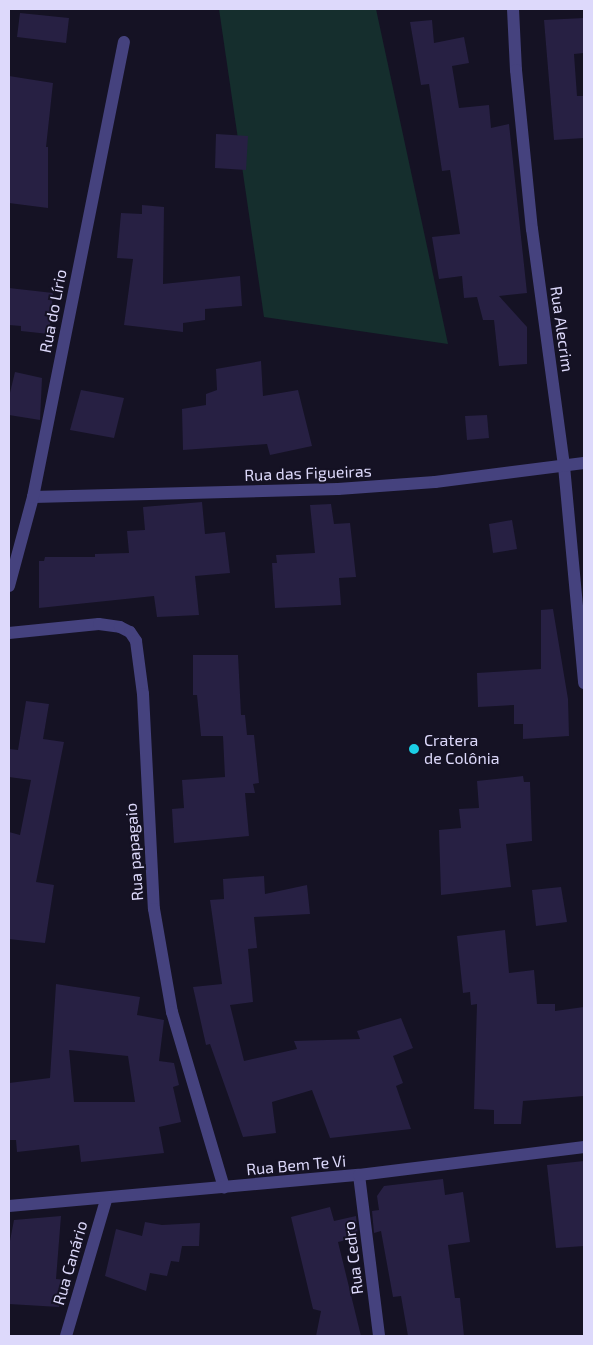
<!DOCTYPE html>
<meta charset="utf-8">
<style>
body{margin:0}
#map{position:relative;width:593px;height:1345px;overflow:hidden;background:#151224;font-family:"Exo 2",sans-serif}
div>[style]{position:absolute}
.green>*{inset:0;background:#152e2d}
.building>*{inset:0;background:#272043}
.minor>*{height:12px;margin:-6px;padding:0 6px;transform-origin:6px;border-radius:6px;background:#45427e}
.dots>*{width:14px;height:14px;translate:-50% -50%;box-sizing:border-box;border:2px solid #151224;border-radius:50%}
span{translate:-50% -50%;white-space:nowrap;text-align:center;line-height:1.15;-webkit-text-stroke:4px #151224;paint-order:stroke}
.street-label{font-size:16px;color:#ddd9fb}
.poi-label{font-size:16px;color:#ddd9fb}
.left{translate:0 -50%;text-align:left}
.frame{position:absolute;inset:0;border:10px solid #ddd9fb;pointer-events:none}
</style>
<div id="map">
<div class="green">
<i style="clip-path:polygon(219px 9px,376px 9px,448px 344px,264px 317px)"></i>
</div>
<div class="building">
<i style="clip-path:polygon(20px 13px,69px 18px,66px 43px,17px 37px)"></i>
<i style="clip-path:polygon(584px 18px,584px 53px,574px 54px,577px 96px,584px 96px,584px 138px,554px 140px,544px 20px)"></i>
<i style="clip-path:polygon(432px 20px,434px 43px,464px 37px,469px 63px,452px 66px,459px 108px,489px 105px,491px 128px,509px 124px,527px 293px,499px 296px,527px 327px,527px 364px,499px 366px,494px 320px,483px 320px,477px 297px,464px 298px,462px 276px,439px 279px,432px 237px,460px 234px,450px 170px,442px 171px,429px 84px,421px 85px,410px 22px)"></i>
<i style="clip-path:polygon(9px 76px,53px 83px,46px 147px,48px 147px,48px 208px,9px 203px)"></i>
<i style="clip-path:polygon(216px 134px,248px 136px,246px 170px,215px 168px)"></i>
<i style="clip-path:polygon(142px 205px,164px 207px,163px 284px,240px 276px,242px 306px,205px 309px,205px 320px,183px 323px,183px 332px,124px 325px,133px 259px,117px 258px,121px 213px,142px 214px)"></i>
<i style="clip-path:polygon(9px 288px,53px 293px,49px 334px,21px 331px,21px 326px,9px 325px)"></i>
<i style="clip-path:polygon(261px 361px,263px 396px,298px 390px,312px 446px,270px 455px,267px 444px,183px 450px,182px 409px,206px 405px,206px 394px,217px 390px,216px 369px)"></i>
<i style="clip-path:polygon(15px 372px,42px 378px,40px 420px,9px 415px,9px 397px)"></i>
<i style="clip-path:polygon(81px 390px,124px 398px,114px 438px,70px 430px)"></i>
<i style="clip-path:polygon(487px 415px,489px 438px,467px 440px,465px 416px)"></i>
<i style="clip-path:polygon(202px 502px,205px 534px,225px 532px,230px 573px,195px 576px,199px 615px,157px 617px,154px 596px,39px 608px,39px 561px,44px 561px,45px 557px,95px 557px,95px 554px,129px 553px,127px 531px,145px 530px,143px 507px)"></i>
<i style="clip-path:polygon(331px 504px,334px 524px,350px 523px,356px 577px,339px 578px,341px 605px,275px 608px,272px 563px,277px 563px,276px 555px,315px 553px,310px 505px)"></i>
<i style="clip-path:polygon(512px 520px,517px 549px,493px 553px,489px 524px)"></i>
<i style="clip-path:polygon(553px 609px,568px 699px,569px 736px,523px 739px,523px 724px,514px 724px,514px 705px,478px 707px,477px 673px,541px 669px,541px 610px)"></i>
<i style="clip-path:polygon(193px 655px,238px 655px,241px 715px,245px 715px,247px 735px,254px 735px,259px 783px,253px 784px,255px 793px,245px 793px,249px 836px,174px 843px,172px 809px,184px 808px,182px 780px,225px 777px,223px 736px,201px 736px,197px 695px,193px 695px)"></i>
<i style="clip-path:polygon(26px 701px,49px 704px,43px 739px,64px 742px,36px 882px,54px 885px,45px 943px,9px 939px,9px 832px,20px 835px,31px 780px,9px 777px,9px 749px,18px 750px)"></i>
<i style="clip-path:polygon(523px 776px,524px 782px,530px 782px,532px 841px,506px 844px,511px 887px,441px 895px,439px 830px,461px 828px,459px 809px,479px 808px,477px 781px)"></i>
<i style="clip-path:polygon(264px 876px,265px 894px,307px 885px,310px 914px,254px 917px,257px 948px,248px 949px,253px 1002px,230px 1005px,244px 1061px,297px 1049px,294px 1041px,360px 1039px,357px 1031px,401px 1018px,413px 1048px,393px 1056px,403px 1083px,396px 1086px,411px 1129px,330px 1138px,312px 1090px,272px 1102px,276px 1133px,243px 1137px,210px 1044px,206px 1045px,193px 987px,222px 984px,210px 900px,224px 899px,223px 879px)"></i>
<i style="clip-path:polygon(561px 887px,567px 922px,536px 926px,532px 890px)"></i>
<i style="clip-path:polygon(505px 930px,509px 973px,534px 970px,537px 1004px,555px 1004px,555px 1011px,584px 1007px,584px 1096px,523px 1101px,521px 1124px,494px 1124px,494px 1110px,474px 1109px,477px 1004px,471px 1005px,470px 992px,463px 993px,457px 936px)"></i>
<i style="clip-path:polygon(evenodd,56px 984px,140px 997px,137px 1015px,164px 1020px,159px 1061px,174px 1063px,179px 1085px,173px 1087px,181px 1122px,159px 1127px,164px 1153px,81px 1162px,79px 1145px,17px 1152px,16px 1140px,9px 1140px,9px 1083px,50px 1078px,56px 984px,69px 1050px,128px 1056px,135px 1102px,74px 1102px,69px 1050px)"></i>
<i style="clip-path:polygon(584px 1161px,584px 1246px,556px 1248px,547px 1165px)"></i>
<i style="clip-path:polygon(443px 1179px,445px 1195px,463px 1192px,470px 1242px,448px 1245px,455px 1298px,460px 1298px,464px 1336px,408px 1336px,401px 1296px,393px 1297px,381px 1231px,374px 1233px,372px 1211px,379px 1210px,377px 1196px,384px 1186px)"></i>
<i style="clip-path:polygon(330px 1207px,334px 1221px,356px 1216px,358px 1237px,338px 1242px,361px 1336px,316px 1336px,321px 1311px,313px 1309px,291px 1217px)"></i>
<i style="clip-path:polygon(61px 1216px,56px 1279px,66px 1280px,59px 1307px,9px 1304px,9px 1246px,14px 1220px)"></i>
<i style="clip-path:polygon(145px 1222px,162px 1225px,200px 1223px,199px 1246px,182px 1246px,179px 1262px,171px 1261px,167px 1276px,150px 1273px,146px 1291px,105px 1276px,116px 1229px,142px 1236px)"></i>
</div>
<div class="minor">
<i style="left:513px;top:9px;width:61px;rotate:87.2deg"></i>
<i style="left:516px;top:70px;width:160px;rotate:84.3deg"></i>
<i style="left:532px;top:229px;width:239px;rotate:82.3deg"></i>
<i style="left:564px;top:466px;width:218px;rotate:84.7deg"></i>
<i style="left:33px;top:497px;width:305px;rotate:-1.5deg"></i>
<i style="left:338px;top:489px;width:97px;rotate:-4.1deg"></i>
<i style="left:435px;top:482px;width:150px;rotate:-7.3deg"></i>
<i style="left:9px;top:586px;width:92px;rotate:-74.9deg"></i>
<i style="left:33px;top:497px;width:464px;rotate:-78.7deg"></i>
<i style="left:9px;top:633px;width:90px;rotate:-5.7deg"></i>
<i style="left:99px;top:624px;width:21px;rotate:8deg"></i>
<i style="left:120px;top:627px;width:11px;rotate:27deg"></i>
<i style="left:130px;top:632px;width:11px;rotate:56deg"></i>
<i style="left:136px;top:641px;width:53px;rotate:82.5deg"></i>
<i style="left:143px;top:694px;width:215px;rotate:87.1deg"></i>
<i style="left:154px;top:909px;width:105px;rotate:80.1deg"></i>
<i style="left:172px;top:1012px;width:183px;rotate:73.5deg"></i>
<i style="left:359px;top:1175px;width:162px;rotate:82.9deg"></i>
<i style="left:9px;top:1206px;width:351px;rotate:-5.1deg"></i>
<i style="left:359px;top:1175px;width:227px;rotate:-7.1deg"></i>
<i style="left:66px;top:1336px;width:142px;rotate:-73.6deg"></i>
</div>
<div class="dots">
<i style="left:414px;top:749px;background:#1bcee5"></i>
</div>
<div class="street-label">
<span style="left:53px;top:311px;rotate:-79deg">Rua do Lírio</span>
<span style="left:562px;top:329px;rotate:82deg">Rua Alecrim</span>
<span style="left:308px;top:473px;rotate:-2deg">Rua das Figueiras</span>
<span style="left:134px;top:852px;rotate:-94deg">Rua papagaio</span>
<span style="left:296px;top:1165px;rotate:-5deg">Rua Bem Te Vi</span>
<span style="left:353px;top:1258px;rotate:-97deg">Rua Cedro</span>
<span style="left:70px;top:1263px;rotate:-74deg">Rua Canário</span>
</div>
<div class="poi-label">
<span class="left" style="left:424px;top:749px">Cratera<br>de Colônia</span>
</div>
<div class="frame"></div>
</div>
